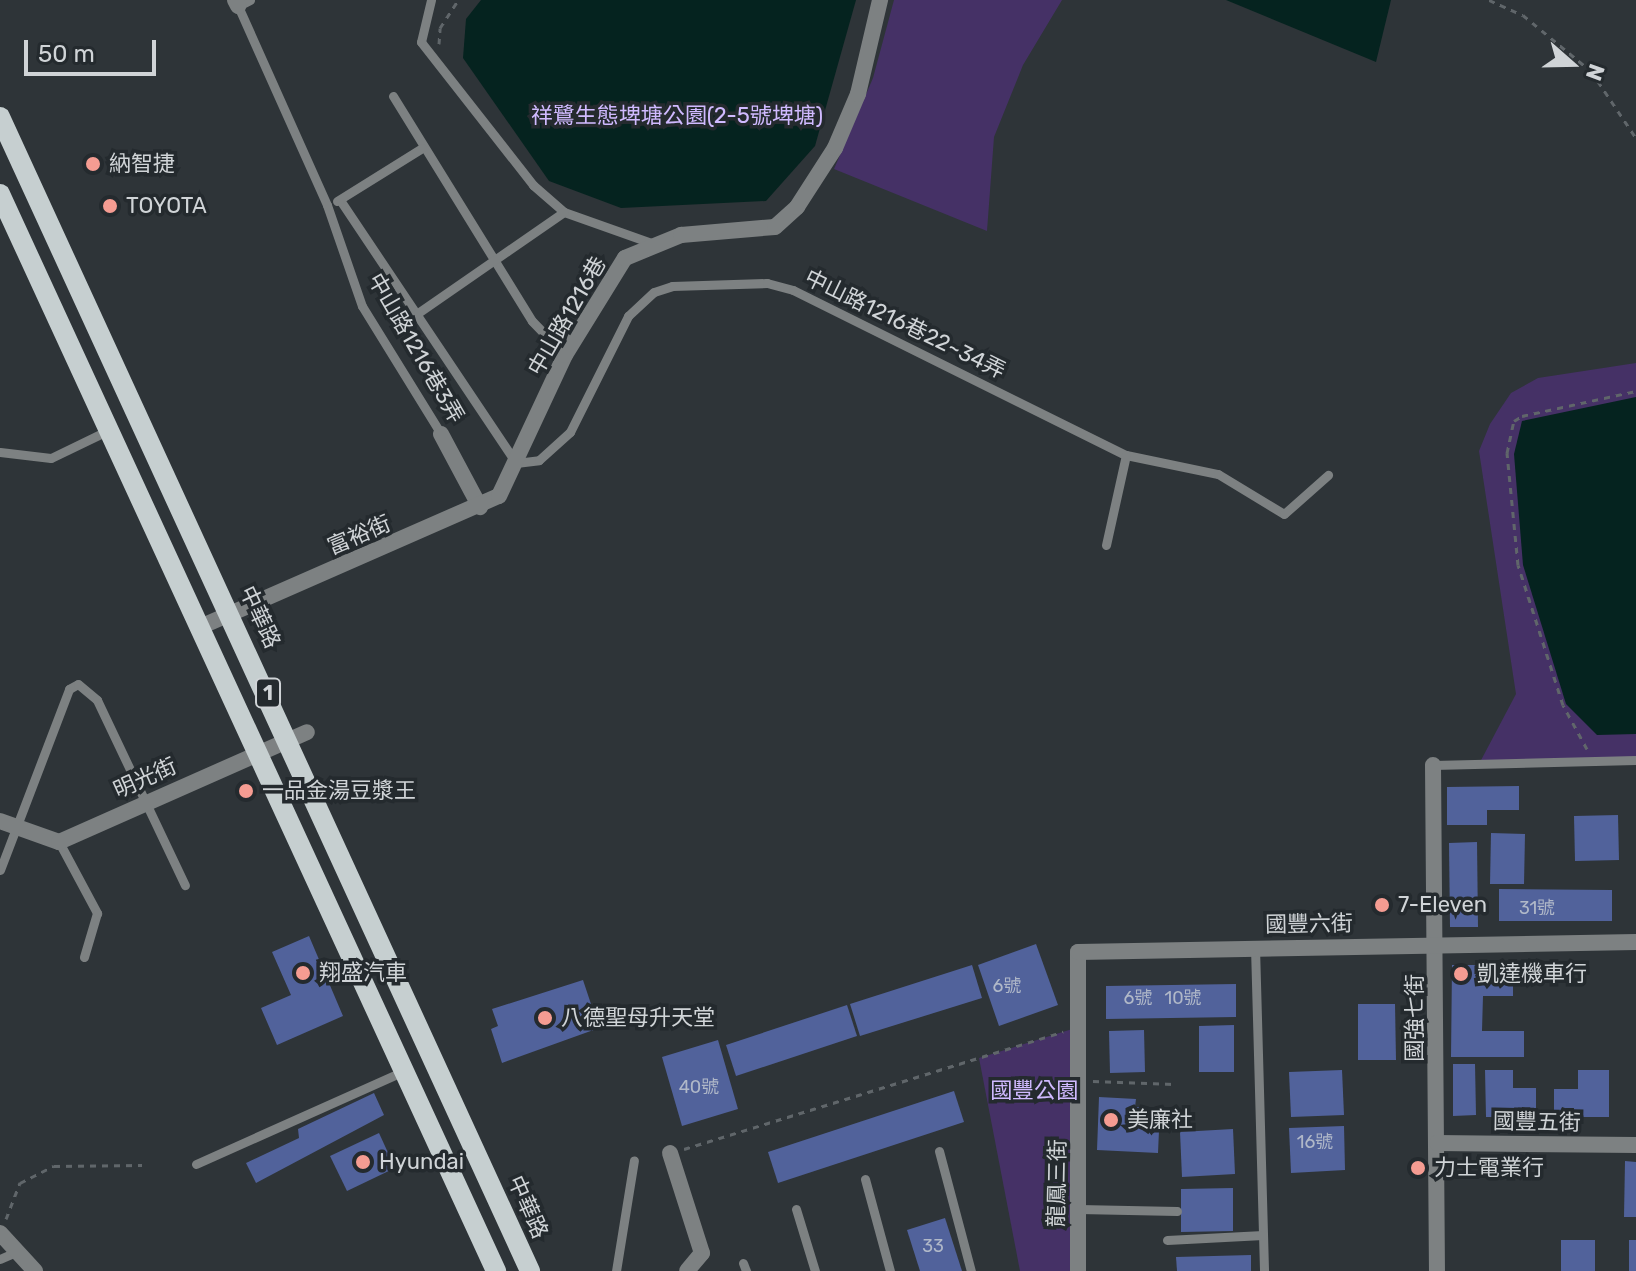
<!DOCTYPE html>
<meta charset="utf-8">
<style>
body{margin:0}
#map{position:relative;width:1636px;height:1271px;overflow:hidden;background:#2e3438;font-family:Rubik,"Noto Sans TC",sans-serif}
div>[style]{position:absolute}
.green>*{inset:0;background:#453166}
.water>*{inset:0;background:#05231f}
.building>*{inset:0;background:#51629b}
.path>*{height:3px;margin-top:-1.5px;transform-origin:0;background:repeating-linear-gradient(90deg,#60666a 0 6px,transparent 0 12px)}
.service>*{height:9px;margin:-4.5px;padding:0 4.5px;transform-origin:4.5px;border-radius:4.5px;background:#7d8182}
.minor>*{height:16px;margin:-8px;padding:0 8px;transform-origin:8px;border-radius:8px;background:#7d8182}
.primary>*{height:20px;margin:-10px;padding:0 10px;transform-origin:10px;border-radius:10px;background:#c6cfd0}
.dots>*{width:22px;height:22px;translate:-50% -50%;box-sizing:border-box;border:4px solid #242a2e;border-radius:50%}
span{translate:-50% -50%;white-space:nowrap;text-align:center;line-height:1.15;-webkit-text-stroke:7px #242a2e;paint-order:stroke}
.number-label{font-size:18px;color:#b0b8c8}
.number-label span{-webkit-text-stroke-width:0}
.shield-label span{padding:2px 6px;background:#242a2e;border:2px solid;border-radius:6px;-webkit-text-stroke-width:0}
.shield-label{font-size:20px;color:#d0d4d7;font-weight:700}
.park-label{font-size:22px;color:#d0baff}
.poi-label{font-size:22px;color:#d0d4d7}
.left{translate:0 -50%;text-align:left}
.street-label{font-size:22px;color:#d0d4d7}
.north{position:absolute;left:1532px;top:24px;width:80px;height:80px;-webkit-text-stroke:6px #242a2e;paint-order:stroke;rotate:110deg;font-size:22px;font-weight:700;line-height:32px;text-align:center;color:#d0d4d7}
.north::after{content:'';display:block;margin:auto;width:28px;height:36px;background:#d0d4d7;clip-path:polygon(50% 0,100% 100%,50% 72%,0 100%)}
.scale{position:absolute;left:24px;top:40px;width:132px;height:36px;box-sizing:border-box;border:4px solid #d0d4d7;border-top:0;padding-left:10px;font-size:24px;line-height:28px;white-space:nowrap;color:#d0d4d7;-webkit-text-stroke:6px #242a2e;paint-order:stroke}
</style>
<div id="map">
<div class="green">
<i style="clip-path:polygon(894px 0,1062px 0,1023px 65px,994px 137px,987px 231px,834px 169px,873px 78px)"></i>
<i style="clip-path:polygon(1636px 363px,1636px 759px,1479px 764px,1516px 694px,1479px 451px,1490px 424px,1511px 393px,1538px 378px)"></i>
<i style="clip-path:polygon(1082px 1026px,1078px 1271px,1020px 1271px,979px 1058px)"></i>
</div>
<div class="water">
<i style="clip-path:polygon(481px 0,856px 0,815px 146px,766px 201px,621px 208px,549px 181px,463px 58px,466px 19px)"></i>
<i style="clip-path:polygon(1226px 0,1391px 0,1376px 62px)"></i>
<i style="clip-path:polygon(1636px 397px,1636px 734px,1597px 735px,1566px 704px,1523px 565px,1514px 454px,1522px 421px)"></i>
</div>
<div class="building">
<i style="clip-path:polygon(1519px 786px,1519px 810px,1487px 810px,1487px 825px,1447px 825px,1447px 787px)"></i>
<i style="clip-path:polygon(1618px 815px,1619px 860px,1575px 861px,1574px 816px)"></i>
<i style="clip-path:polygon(1491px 833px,1525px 834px,1524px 884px,1490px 884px)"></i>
<i style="clip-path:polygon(1477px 842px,1478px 927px,1450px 927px,1449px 843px)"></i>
<i style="clip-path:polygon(1499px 889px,1612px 890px,1612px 921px,1499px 921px)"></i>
<i style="clip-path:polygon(309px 936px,343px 1016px,277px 1045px,261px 1008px,291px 995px,272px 952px)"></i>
<i style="clip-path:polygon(1036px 944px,1058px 1005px,999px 1026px,978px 965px)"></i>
<i style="clip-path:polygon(972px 965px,982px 998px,860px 1036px,850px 1004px)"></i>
<i style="clip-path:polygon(1452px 965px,1513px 965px,1513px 996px,1483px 996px,1482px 1031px,1524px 1031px,1524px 1057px,1451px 1057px)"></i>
<i style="clip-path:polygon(583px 980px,599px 1028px,502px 1063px,491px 1029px,498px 1026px,492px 1009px)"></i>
<i style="clip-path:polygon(1236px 984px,1236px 1017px,1106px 1019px,1106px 986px)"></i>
<i style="clip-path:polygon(1358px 1004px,1395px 1004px,1396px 1060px,1358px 1060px)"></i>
<i style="clip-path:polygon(847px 1005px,857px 1036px,736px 1076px,726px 1045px)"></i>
<i style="clip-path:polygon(1234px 1025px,1234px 1072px,1199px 1072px,1199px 1026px)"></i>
<i style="clip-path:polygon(1144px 1030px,1145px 1072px,1110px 1073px,1109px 1031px)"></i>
<i style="clip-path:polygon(718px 1040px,738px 1109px,682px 1126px,662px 1057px)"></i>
<i style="clip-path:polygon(1453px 1064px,1475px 1064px,1476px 1115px,1453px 1116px)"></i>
<i style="clip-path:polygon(1342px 1070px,1344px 1115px,1291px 1117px,1289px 1072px)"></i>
<i style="clip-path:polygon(1485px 1070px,1513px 1070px,1513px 1088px,1536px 1088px,1536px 1117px,1486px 1117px)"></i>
<i style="clip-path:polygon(1578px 1070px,1609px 1070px,1609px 1117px,1554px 1117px,1554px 1089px,1578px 1089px)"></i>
<i style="clip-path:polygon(954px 1091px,964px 1122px,778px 1183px,768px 1152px)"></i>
<i style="clip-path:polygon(374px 1093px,384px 1115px,256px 1183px,246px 1163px,299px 1138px,298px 1129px)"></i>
<i style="clip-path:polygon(1099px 1097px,1136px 1099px,1135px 1107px,1160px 1108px,1158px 1153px,1097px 1150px)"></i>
<i style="clip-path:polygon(1344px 1126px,1345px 1170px,1291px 1173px,1289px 1128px)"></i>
<i style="clip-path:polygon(1233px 1129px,1235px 1174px,1182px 1177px,1180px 1132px)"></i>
<i style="clip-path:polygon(379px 1133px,395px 1168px,347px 1191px,330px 1156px)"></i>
<i style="clip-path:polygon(1625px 1161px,1636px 1162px,1636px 1217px,1624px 1217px)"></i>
<i style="clip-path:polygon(1233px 1188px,1233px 1231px,1181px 1232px,1181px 1189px)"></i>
<i style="clip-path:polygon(945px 1218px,962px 1271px,920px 1271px,907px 1230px)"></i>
<i style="clip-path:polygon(1561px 1240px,1595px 1240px,1595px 1271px,1561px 1271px)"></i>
<i style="clip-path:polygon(1629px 1240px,1636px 1240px,1636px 1271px,1629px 1271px)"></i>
<i style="clip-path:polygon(1251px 1255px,1251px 1271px,1177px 1271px,1176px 1257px)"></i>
</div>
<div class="path">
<i style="left:1489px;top:0;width:37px;rotate:24deg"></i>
<i style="left:1523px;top:15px;width:88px;rotate:39.5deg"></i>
<i style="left:1591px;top:71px;width:81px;rotate:56.1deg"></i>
<i style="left:439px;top:44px;width:16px;rotate:-86deg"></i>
<i style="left:440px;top:28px;width:33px;rotate:-57deg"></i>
<i style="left:1587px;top:749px;width:50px;rotate:-118.6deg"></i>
<i style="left:1563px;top:705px;width:147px;rotate:-107.8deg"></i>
<i style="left:1518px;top:565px;width:113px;rotate:-95.6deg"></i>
<i style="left:1507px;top:453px;width:33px;rotate:-78deg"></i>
<i style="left:1514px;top:421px;width:9px;rotate:-32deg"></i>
<i style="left:1522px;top:416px;width:117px;rotate:-12.4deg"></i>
<i style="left:1093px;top:1081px;width:81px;rotate:2.1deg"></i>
<i style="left:684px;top:1149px;width:397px;rotate:-17.2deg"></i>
<i style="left:6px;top:1219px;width:39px;rotate:-69deg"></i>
<i style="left:20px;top:1183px;width:38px;rotate:-27deg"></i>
<i style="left:54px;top:1166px;width:88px;rotate:-0.7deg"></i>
</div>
<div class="service">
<i style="left:250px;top:0;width:13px;rotate:153deg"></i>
<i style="left:238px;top:6px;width:218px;rotate:65.9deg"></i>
<i style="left:327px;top:205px;width:107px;rotate:70.9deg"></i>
<i style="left:362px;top:306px;width:150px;rotate:58.3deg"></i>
<i style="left:431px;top:0;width:43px;rotate:103.4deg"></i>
<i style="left:421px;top:42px;width:182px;rotate:51.9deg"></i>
<i style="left:533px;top:185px;width:41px;rotate:41.1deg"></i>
<i style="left:564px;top:212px;width:92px;rotate:19.6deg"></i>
<i style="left:393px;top:96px;width:264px;rotate:58.3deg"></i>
<i style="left:532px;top:321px;width:47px;rotate:45.9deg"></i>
<i style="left:340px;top:200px;width:316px;rotate:56.2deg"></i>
<i style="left:516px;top:463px;width:23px;rotate:-7deg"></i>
<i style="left:539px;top:460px;width:42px;rotate:-42.1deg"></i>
<i style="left:570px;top:432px;width:130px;rotate:-63.4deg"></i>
<i style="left:628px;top:316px;width:35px;rotate:-43deg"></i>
<i style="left:654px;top:292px;width:19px;rotate:-18deg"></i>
<i style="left:672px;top:286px;width:95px;rotate:-1.8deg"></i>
<i style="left:767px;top:283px;width:27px;rotate:15deg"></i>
<i style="left:793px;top:290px;width:372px;rotate:26.4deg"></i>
<i style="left:1126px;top:455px;width:94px;rotate:11.7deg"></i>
<i style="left:1218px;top:474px;width:77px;rotate:31.2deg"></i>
<i style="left:1284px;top:514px;width:59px;rotate:-41.6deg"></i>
<i style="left:337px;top:201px;width:100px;rotate:-31.9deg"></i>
<i style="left:415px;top:315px;width:181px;rotate:-34.7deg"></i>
<i style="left:0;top:452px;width:51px;rotate:6.7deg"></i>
<i style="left:51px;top:458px;width:64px;rotate:-25.8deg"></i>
<i style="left:1106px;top:545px;width:92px;rotate:-77.5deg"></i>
<i style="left:1433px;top:765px;width:203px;rotate:-1.4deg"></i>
<i style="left:59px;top:842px;width:81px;rotate:61.8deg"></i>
<i style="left:97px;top:913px;width:46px;rotate:106.5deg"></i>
<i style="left:0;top:870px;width:194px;rotate:-69.1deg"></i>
<i style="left:69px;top:689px;width:10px;rotate:-29deg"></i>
<i style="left:78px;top:684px;width:25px;rotate:40deg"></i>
<i style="left:97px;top:700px;width:205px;rotate:64.6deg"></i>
<i style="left:1255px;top:947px;width:324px;rotate:88.4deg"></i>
<i style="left:939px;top:1151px;width:124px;rotate:75.1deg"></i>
<i style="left:196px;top:1164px;width:228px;rotate:-24.1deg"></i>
<i style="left:865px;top:1179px;width:95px;rotate:74.8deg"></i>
<i style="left:796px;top:1209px;width:65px;rotate:73deg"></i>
<i style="left:1079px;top:1209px;width:98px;rotate:1.2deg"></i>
<i style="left:1167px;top:1240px;width:96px;rotate:-3deg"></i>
<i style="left:0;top:1259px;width:17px;rotate:-24deg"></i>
<i style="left:743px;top:1263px;width:9px;rotate:69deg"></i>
<i style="left:616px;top:1271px;width:112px;rotate:-80.8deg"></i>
</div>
<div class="minor">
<i style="left:235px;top:0;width:7px;rotate:63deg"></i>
<i style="left:441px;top:434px;width:83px;rotate:61.9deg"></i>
<i style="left:200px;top:627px;width:326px;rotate:-23.7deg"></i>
<i style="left:499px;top:496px;width:156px;rotate:-64.9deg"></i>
<i style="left:565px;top:355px;width:114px;rotate:-58.3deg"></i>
<i style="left:625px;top:258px;width:61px;rotate:-22.3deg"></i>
<i style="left:681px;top:235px;width:94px;rotate:-4.9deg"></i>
<i style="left:775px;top:227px;width:30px;rotate:-42deg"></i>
<i style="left:797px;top:207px;width:70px;rotate:-57.2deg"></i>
<i style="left:835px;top:148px;width:59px;rotate:-66.9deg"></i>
<i style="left:858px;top:94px;width:97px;rotate:-76.8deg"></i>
<i style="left:1433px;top:765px;width:506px;rotate:89.55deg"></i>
<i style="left:0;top:821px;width:63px;rotate:19.6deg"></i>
<i style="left:59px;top:842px;width:271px;rotate:-23.9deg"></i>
<i style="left:1437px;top:1143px;width:199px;rotate:0.6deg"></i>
<i style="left:670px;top:1153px;width:105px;rotate:72.3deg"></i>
<i style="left:702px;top:1253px;width:23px;rotate:130deg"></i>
<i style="left:0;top:1233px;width:52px;rotate:47.4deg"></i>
<i style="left:1078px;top:1271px;width:319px;rotate:-90deg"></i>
<i style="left:1078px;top:952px;width:558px;rotate:-1.03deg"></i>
</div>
<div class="primary">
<i style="left:0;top:117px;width:1270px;rotate:65.33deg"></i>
<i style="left:0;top:194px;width:1186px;rotate:65.27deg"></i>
</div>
<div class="dots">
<i style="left:93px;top:164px;background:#f59c92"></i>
<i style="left:110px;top:206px;background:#f59c92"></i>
<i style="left:246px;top:791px;background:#f59c92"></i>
<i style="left:1382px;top:905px;background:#f59c92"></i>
<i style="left:303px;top:973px;background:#f59c92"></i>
<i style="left:1461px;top:974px;background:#f59c92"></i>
<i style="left:545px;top:1018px;background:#f59c92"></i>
<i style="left:1111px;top:1120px;background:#f59c92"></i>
<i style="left:363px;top:1162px;background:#f59c92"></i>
<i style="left:1418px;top:1168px;background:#f59c92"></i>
</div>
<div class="number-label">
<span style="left:1537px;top:908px">31號</span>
<span style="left:1007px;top:986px">6號</span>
<span style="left:1138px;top:998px">6號</span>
<span style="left:1183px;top:998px">10號</span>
<span style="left:699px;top:1087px">40號</span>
<span style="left:1315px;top:1142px">16號</span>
<span style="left:933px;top:1246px">33</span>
</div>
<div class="shield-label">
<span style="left:268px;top:693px">1</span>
</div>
<div class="park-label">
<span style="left:677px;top:116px">祥鷺生態埤塘公園(2-5號埤塘)</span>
<span style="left:1034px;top:1091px">國豐公園</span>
</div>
<div class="poi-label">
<span class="left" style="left:109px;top:164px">納智捷</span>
<span class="left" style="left:126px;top:206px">TOYOTA</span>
<span class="left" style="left:262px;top:791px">一品金湯豆漿王</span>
<span class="left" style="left:1398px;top:905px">7-Eleven</span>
<span class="left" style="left:319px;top:973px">翔盛汽車</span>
<span class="left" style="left:1477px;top:974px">凱達機車行</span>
<span class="left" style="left:561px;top:1018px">八德聖母升天堂</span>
<span class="left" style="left:1127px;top:1120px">美廉社</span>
<span class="left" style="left:379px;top:1162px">Hyundai</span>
<span class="left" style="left:1434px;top:1168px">力士電業行</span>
</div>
<div class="street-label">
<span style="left:567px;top:316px;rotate:-60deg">中山路1216巷</span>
<span style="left:905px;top:324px;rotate:26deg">中山路1216巷22~34弄</span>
<span style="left:416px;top:348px;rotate:60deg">中山路1216巷3弄</span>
<span style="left:359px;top:535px;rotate:-23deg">富裕街</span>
<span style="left:260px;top:617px;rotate:65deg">中華路</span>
<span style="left:145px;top:778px;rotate:-24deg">明光街</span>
<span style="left:1309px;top:924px;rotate:-1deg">國豐六街</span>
<span style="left:1415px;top:1018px;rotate:-90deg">國強七街</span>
<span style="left:1537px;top:1122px;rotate:1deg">國豐五街</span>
<span style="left:1057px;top:1183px;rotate:-89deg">龍鳳三街</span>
<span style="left:528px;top:1207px;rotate:66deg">中華路</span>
</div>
<div class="north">N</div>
<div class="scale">50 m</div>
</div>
